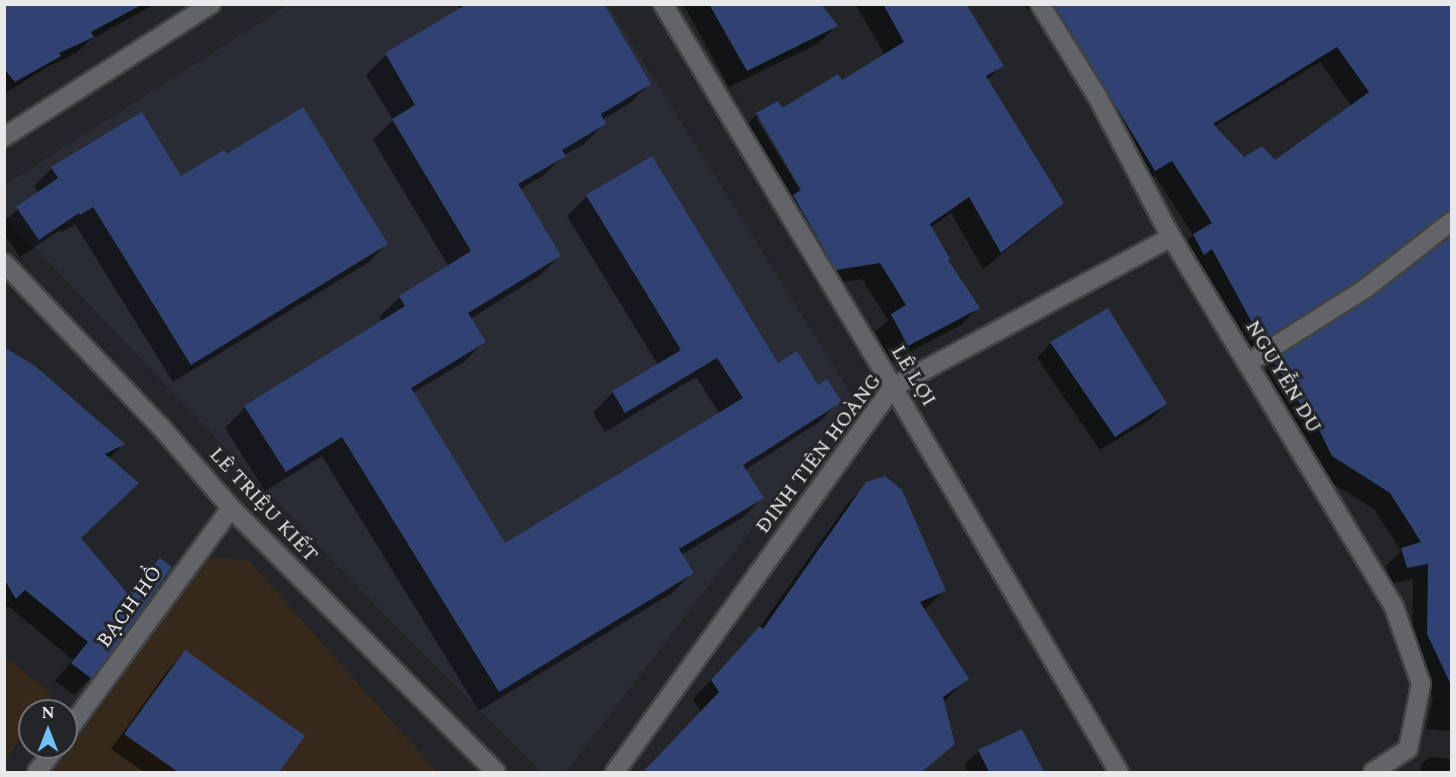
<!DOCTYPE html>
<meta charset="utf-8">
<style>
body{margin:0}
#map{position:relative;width:1456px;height:777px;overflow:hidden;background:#232528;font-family:Spectral,serif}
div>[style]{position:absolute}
.built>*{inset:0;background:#292c35}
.education>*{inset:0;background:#36291c}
.shadow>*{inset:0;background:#0007}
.building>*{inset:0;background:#304271}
.roads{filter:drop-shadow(2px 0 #424345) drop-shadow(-2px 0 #424345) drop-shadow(0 2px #424345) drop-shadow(0 -2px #424345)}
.minor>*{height:18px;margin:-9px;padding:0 9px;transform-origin:9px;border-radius:9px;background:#636468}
span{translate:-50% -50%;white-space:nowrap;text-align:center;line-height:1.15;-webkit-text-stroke:6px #232528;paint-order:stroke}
.street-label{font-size:20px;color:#e9e9eb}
.frame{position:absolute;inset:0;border:6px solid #e9e9eb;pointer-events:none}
.north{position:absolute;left:18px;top:699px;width:60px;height:60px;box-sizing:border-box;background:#232528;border:2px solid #727376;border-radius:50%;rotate:0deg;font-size:16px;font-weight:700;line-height:24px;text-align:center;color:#e9e9eb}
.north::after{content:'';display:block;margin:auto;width:21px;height:27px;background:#72c1f5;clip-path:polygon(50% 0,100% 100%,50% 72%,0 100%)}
</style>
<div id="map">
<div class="built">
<i style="clip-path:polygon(288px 5px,608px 5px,853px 397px,566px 772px,542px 772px,379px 609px,5px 216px,5px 185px)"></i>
</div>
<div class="education">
<i style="clip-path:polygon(209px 557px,248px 560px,437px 772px,53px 772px)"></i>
<i style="clip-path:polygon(5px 657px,53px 694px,41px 711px,30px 711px,30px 725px,5px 760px)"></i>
</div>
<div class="shadow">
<i style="clip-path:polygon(4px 4px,155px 4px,90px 40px,75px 54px,49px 66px,4px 94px)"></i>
<i style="clip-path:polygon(456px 4px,576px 4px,649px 84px,629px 104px,602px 120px,604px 124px,584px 144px,563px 156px,543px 176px,519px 190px,560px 256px,539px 276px,470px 319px,484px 342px,464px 362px,412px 393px,504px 545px,720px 414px,696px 377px,605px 432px,593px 413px,613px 392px,658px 365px,567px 216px,587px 196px,777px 365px,840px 401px,819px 422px,745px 470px,762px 498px,742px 518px,681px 555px,692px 573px,672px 593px,479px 711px,322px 456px,265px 491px,225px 428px,245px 407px,382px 322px,379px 317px,400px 297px,449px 267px,373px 140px,393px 120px,366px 75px,386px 55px,460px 11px)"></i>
<i style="clip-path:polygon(683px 4px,819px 4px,836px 26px,819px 43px,729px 87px)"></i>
<i style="clip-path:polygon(evenodd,855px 4px,943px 4px,1002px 65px,987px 80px,1062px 203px,1044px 220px,983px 269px,951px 213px,930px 228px,946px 261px,978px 307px,961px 325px,891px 362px,875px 332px,888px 320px,862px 279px,818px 286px,776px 213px,784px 206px,739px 132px,757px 115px,777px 103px,782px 110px,841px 82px,885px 55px,855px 4px,756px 118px,760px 118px,807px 196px,804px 197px,756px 118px)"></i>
<i style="clip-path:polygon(evenodd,1022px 4px,1452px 4px,1452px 731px,1426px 729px,1433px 697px,1412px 651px,1413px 579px,1391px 584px,1386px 566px,1401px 551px,1374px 509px,1317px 474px,1258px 377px,1274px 361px,1374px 298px,1447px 241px,1446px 231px,1439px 226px,1428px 228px,1342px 295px,1246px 355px,1178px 251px,1193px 235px,1155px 176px,1139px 186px,1034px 14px,1022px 4px,1320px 62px,1352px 107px,1275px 162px,1244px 159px,1214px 127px,1320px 62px)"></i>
<i style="clip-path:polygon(141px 114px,181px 178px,227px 156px,386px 244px,369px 262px,173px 382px,75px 224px,62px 232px,60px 230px,20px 257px,4px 234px,4px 221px,38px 193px,34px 186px,52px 168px)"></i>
<i style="clip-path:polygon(1051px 343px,1166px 404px,1151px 419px,1100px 450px,1037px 358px)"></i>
<i style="clip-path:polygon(4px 349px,123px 444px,108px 459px,79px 539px,127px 595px,160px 560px,170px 567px,90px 678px,74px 695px,55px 681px,73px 660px,8px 606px,4px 609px)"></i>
<i style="clip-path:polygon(867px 484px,944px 591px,923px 611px,967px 679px,943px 702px,953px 744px,923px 772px,644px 772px,701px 712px,693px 699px,757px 631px,848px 503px)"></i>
<i style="clip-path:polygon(185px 652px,303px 737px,277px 772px,144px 772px,111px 749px,171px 666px)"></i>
<i style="clip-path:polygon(1021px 731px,1043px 772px,968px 772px,964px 765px,979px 751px)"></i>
<i style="clip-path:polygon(1429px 757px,1452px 759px,1452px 772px,1420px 772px,1421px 765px)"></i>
</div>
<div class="building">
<i style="clip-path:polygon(4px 4px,143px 4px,91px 32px,94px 37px,59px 53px,61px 56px,15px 82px,4px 69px)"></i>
<i style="clip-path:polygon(467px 4px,604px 4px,651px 84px,601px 114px,606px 124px,562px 150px,566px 156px,518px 184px,561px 256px,468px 313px,486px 342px,411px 388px,505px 543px,743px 398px,717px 358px,625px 413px,612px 391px,681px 350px,586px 195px,652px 156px,778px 363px,797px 351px,818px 385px,827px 379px,842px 402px,743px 465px,764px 498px,679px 549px,694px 573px,499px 692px,342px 437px,286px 472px,244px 406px,405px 306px,399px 296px,471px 251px,392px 119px,415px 105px,385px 53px)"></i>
<i style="clip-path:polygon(709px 4px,821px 4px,838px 26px,747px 71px)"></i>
<i style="clip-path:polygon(883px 4px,966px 4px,1004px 66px,986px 76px,1064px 203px,1001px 253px,969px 197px,930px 224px,950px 259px,948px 260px,980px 308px,908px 346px,891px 314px,906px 305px,880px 263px,836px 270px,793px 195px,801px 190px,756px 113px,778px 101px,782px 108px,838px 74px,842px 80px,904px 42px)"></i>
<i style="clip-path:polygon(evenodd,1054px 4px,1452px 4px,1452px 210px,1360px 279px,1262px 341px,1212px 249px,1204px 255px,1193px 234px,1212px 223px,1172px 161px,1155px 171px,1054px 4px,1337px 47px,1369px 92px,1275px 160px,1262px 146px,1244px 157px,1213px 124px,1337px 47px)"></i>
<i style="clip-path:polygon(303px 107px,388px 244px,191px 365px,93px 207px,80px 215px,79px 213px,39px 240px,16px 207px,58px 178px,51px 167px,142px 112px,181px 176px,224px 150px,227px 154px)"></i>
<i style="clip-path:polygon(1452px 236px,1452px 687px,1427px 634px,1428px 564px,1407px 568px,1401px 548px,1421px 542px,1390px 493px,1332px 456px,1308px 407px,1304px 410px,1273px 360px,1373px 297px)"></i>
<i style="clip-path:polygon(1108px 308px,1167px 404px,1115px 437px,1050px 342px)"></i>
<i style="clip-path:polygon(4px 347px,35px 366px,125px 444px,105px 454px,139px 483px,81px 538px,128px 594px,160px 558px,172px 567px,92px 679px,71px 663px,88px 642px,25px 590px,16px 599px,4px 579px)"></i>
<i style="clip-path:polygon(885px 476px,902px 490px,946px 591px,920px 602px,969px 679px,943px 697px,955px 744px,922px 772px,643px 772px,719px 692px,711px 680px,760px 626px,763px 629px,866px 482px)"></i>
<i style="clip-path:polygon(185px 650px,305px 736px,279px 772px,178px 772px,124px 734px)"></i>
<i style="clip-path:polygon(1022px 729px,1044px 772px,989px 772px,978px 750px)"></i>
</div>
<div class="roads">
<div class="minor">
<i style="left:663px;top:4px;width:447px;rotate:59deg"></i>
<i style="left:893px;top:387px;width:446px;rotate:59.6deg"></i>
<i style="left:1040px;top:4px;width:108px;rotate:58.2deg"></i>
<i style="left:1097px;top:96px;width:159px;rotate:62.3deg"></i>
<i style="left:1171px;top:237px;width:432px;rotate:58.9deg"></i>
<i style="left:1394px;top:607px;width:82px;rotate:70.7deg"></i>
<i style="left:1421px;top:684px;width:66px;rotate:101.3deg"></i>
<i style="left:1408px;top:749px;width:42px;rotate:146.7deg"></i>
<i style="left:4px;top:137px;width:246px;rotate:-32.7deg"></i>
<i style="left:4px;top:263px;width:226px;rotate:46.3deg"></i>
<i style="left:160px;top:426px;width:108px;rotate:49.1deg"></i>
<i style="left:231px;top:508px;width:374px;rotate:44.9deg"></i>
<i style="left:1248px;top:363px;width:140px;rotate:-32.4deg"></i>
<i style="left:1366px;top:288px;width:109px;rotate:-37.9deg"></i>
<i style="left:66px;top:733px;width:279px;rotate:-53.7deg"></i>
<i style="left:37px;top:772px;width:31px;rotate:-53deg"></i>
<i style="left:615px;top:772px;width:475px;rotate:-54.2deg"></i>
<i style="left:893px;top:387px;width:316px;rotate:-28.3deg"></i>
</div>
</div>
<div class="street-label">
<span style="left:913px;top:376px;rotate:59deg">LÊ LỢI</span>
<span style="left:1283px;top:377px;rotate:59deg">NGUYỄN DU</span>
<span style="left:819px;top:454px;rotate:-53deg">ĐINH TIÊN HOÀNG</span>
<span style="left:263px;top:505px;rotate:47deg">LÊ TRIỆU KIẾT</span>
<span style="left:130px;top:607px;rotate:-54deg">BẠCH HỔ</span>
</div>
<div class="frame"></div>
<div class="north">N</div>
</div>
